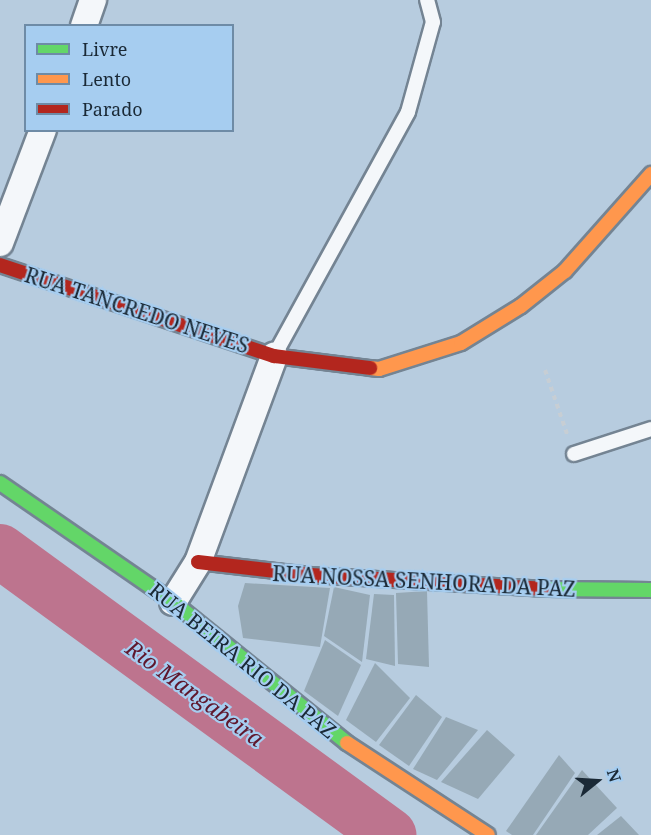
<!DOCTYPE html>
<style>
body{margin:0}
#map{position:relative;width:651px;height:835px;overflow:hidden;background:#b7ccdf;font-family:"Noto Serif",serif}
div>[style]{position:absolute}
.river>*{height:54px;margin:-27px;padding:0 27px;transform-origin:27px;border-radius:27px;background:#bd748e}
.building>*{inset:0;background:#96a9b6}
.path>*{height:4px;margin-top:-2px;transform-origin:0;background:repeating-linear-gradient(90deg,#c7ced4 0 4.5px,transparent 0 9px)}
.roads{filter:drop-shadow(2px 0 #748493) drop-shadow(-2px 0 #748493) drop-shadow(0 2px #748493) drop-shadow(0 -2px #748493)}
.lane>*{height:14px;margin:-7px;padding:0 7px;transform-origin:7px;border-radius:7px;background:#f4f7fa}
.street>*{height:26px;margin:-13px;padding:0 13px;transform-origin:13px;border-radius:13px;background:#f4f7fa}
.fast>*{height:14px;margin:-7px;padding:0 7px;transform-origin:7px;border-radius:7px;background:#63d668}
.slow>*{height:14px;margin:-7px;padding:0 7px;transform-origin:7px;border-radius:7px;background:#ff974d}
.jam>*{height:14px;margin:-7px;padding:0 7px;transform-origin:7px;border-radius:7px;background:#b3261e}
span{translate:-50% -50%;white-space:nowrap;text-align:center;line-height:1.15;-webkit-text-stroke:4.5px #a6cdf0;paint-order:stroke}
.street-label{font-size:21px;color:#1a2936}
.water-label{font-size:22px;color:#5f172d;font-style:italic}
.legend{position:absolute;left:24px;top:24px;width:210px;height:108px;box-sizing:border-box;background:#a6cdf0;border:2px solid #6e8ba6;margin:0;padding:8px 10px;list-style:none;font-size:18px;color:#1a2936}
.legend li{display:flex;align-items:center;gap:12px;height:30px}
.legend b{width:30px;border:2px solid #6e8ba6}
.north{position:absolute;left:567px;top:751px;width:60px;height:60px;-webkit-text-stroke:4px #a6cdf0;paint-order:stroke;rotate:72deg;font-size:16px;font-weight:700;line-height:24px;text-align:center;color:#1a2936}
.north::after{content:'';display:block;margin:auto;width:21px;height:27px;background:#1a2936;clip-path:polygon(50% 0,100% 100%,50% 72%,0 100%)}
</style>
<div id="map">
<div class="river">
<i style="left:0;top:551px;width:482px;rotate:36.1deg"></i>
</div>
<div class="building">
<i style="clip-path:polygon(245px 583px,330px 588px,320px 647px,243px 638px,238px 606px)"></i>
<i style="clip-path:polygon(334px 587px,370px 595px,362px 662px,324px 636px)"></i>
<i style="clip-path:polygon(427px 591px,429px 667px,398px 664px,396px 593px)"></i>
<i style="clip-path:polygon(374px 594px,394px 595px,395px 666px,366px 659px)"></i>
<i style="clip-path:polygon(325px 640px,361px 665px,338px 716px,304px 691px)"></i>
<i style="clip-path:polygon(375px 663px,410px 698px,376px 742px,346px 720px)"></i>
<i style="clip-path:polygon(416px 695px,442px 717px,409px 766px,379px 745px)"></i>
<i style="clip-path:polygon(446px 717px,478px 730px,437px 780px,413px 769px)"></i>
<i style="clip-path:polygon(487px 730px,515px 755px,478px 799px,441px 782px)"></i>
<i style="clip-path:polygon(559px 755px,575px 773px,533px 835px,512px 835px,506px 831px)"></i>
<i style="clip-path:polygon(582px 770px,617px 808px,588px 835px,536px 835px)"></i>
<i style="clip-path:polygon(621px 816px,639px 835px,597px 835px)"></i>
</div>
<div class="path">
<i style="left:545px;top:370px;width:68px;rotate:71deg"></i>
</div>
<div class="roads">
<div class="lane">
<i style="left:274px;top:356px;width:278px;rotate:-61.2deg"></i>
<i style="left:408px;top:112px;width:93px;rotate:-74.5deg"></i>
<i style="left:433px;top:22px;width:23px;rotate:-105deg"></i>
<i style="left:574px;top:454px;width:81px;rotate:-18deg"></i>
</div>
<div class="street">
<i style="left:84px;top:26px;width:28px;rotate:-71deg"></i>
<i style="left:0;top:243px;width:121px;rotate:-69.2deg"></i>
<i style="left:173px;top:602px;width:47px;rotate:-58deg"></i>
<i style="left:198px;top:562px;width:220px;rotate:-69.7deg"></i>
</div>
<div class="fast">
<i style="left:0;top:483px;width:210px;rotate:34.5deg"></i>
<i style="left:173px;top:602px;width:224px;rotate:39deg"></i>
<i style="left:547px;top:589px;width:104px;rotate:0.6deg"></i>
</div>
<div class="slow">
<i style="left:370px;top:368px;width:9px;rotate:6deg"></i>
<i style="left:379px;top:369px;width:86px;rotate:-17.6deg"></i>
<i style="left:461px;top:343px;width:70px;rotate:-31.7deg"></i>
<i style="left:521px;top:306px;width:56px;rotate:-38.5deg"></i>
<i style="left:565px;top:271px;width:130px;rotate:-48.4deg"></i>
<i style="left:347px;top:743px;width:168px;rotate:33.1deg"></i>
</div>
<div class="jam">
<i style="left:0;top:265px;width:289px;rotate:18.4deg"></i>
<i style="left:274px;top:356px;width:97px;rotate:7.1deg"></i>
<i style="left:198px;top:562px;width:113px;rotate:6.6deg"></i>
<i style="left:310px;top:575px;width:237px;rotate:3.4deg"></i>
</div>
</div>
<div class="street-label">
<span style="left:137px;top:310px;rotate:18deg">RUA TANCREDO NEVES</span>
<span style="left:424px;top:581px;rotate:3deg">RUA NOSSA SENHORA DA PAZ</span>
<span style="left:243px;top:660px;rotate:39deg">RUA BEIRA RIO DA PAZ</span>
</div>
<div class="water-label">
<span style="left:195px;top:693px;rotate:36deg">Rio Mangabeira</span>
</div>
<ul class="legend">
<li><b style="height:8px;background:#63d668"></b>Livre</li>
<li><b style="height:8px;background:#ff974d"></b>Lento</li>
<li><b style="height:8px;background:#b3261e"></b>Parado</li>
</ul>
<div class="north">N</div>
</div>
